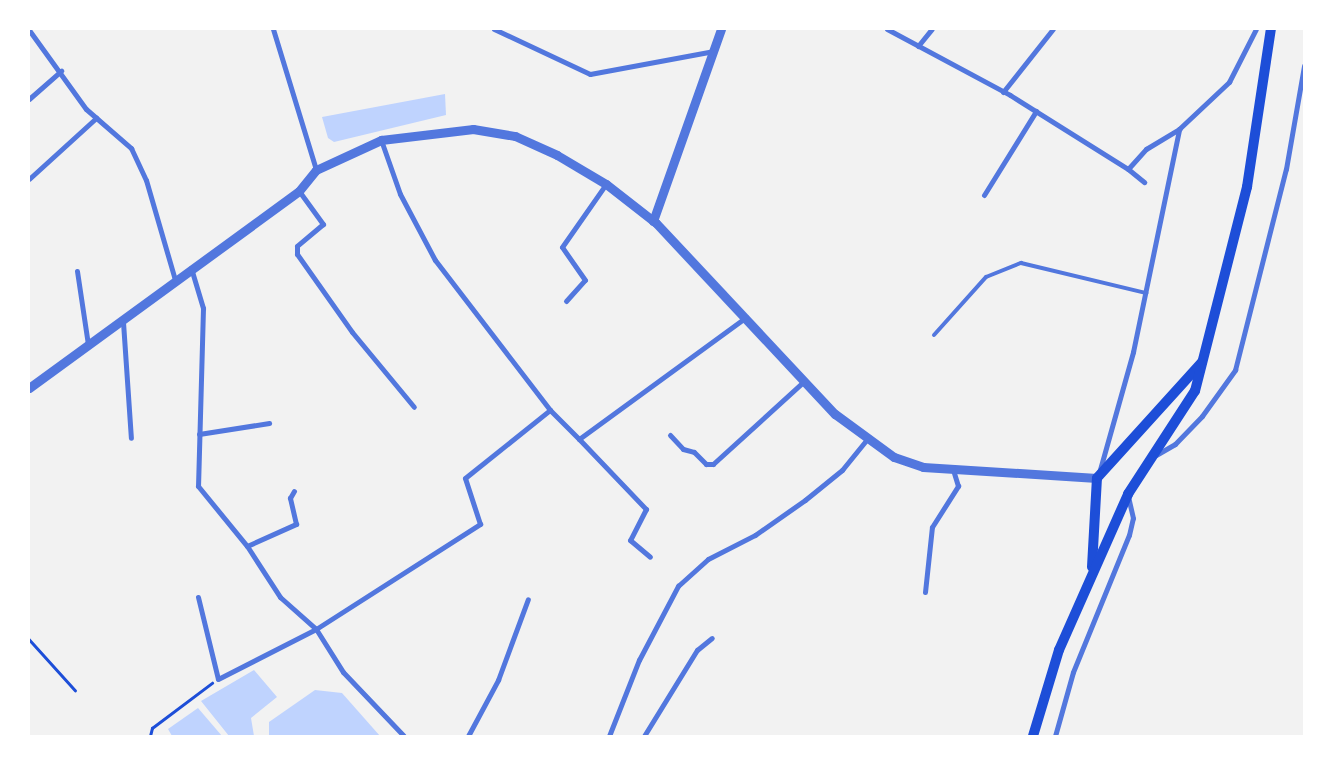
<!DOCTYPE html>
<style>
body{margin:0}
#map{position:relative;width:1333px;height:765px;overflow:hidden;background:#f2f2f2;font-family:Cabin,sans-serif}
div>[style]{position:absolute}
.water>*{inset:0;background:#bfd3fe}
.path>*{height:2.5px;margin:-1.25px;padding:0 1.25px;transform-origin:1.25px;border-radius:1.25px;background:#1d4ed8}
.service>*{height:4px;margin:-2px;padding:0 2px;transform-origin:2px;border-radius:2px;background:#5277de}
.minor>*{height:5px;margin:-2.5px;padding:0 2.5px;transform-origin:2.5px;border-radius:2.5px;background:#5277de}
.tertiary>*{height:9px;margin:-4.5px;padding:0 4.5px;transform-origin:4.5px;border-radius:4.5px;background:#5277de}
.secondary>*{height:10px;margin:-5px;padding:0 5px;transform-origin:5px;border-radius:5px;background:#1d4ed8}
span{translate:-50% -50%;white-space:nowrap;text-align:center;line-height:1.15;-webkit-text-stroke:4px #fff;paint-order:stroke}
.frame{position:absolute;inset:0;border:30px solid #fff;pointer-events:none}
</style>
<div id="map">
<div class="water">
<i style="clip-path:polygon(445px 94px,446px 115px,334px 142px,328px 138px,322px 117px)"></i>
<i style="clip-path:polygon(254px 670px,277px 697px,251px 718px,254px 736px,229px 736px,201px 701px)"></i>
<i style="clip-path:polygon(315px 690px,342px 693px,380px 736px,269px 736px,269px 722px)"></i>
<i style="clip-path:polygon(198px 708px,222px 736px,172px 736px,168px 729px)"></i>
</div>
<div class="path">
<i style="left:29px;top:639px;width:69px;rotate:48deg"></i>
<i style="left:150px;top:736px;width:8px;rotate:-76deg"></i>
<i style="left:152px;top:728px;width:75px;rotate:-36.9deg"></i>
</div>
<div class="service">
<i style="left:934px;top:335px;width:78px;rotate:-48.1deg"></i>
<i style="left:986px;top:277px;width:38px;rotate:-22deg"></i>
<i style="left:1021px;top:263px;width:129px;rotate:13.5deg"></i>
</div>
<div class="minor">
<i style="left:273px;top:29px;width:147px;rotate:73deg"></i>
<i style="left:494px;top:29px;width:106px;rotate:25.1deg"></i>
<i style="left:590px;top:74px;width:126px;rotate:-10.5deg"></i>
<i style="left:887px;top:29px;width:140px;rotate:28.2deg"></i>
<i style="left:1010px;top:95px;width:139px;rotate:32.1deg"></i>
<i style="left:1128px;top:169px;width:27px;rotate:-48deg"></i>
<i style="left:1146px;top:149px;width:39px;rotate:-31deg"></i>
<i style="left:29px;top:30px;width:97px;rotate:54.2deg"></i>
<i style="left:86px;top:109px;width:60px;rotate:40.9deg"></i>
<i style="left:131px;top:148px;width:35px;rotate:65deg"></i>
<i style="left:146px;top:180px;width:104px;rotate:73.8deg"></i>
<i style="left:918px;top:46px;width:22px;rotate:-51deg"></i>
<i style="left:1003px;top:92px;width:80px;rotate:-51.6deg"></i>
<i style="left:29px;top:99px;width:43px;rotate:-41.2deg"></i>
<i style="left:381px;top:140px;width:57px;rotate:70.6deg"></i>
<i style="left:400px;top:194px;width:75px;rotate:62.1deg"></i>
<i style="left:435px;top:260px;width:189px;rotate:52.5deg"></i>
<i style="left:550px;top:410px;width:41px;rotate:45deg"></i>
<i style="left:579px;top:439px;width:207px;rotate:-36.1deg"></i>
<i style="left:1128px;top:169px;width:21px;rotate:39deg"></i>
<i style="left:29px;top:179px;width:91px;rotate:-42.3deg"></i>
<i style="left:299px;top:191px;width:41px;rotate:54deg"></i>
<i style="left:323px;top:224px;width:34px;rotate:140deg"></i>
<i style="left:297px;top:246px;width:8px;rotate:90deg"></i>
<i style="left:297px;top:254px;width:95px;rotate:54.8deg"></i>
<i style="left:352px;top:332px;width:97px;rotate:50.4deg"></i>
<i style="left:984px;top:195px;width:99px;rotate:-58.2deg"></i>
<i style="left:191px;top:268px;width:42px;rotate:73.3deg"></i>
<i style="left:203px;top:308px;width:178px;rotate:91.6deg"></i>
<i style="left:198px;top:486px;width:77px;rotate:50.8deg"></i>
<i style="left:247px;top:546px;width:61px;rotate:57.1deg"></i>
<i style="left:280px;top:597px;width:48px;rotate:41.6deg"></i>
<i style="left:316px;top:629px;width:51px;rotate:57.9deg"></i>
<i style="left:343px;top:672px;width:88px;rotate:46.4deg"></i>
<i style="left:77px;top:271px;width:75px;rotate:81.5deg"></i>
<i style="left:566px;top:301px;width:28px;rotate:-48deg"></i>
<i style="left:585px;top:280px;width:40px;rotate:-124.9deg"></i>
<i style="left:562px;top:247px;width:77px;rotate:-55.1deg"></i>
<i style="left:123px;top:322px;width:116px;rotate:86.1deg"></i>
<i style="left:199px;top:434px;width:71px;rotate:-8.9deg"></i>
<i style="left:670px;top:435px;width:19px;rotate:47deg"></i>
<i style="left:683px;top:449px;width:11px;rotate:15deg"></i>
<i style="left:694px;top:452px;width:17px;rotate:45deg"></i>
<i style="left:706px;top:464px;width:7px"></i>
<i style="left:713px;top:464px;width:122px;rotate:-42.3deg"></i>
<i style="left:579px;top:439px;width:97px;rotate:46.3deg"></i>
<i style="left:646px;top:509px;width:35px;rotate:117deg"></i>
<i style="left:630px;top:540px;width:26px;rotate:40deg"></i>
<i style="left:1156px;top:455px;width:22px;rotate:-30deg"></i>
<i style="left:1175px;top:444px;width:39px;rotate:-46deg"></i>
<i style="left:1202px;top:416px;width:57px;rotate:-54.3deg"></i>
<i style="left:1235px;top:370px;width:207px;rotate:-75.8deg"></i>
<i style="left:1286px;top:169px;width:105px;rotate:-80.1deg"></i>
<i style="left:1099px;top:473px;width:126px;rotate:-74.3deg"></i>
<i style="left:1133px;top:352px;width:228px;rotate:-78.3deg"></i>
<i style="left:1179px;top:129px;width:69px;rotate:-43.2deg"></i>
<i style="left:1229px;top:82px;width:59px;rotate:-63deg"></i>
<i style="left:247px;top:546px;width:54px;rotate:-24.2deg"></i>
<i style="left:296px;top:524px;width:27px;rotate:-103deg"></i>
<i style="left:290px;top:498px;width:8px;rotate:-60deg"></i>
<i style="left:925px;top:592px;width:65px;rotate:-83.9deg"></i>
<i style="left:932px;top:527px;width:49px;rotate:-57.6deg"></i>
<i style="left:958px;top:486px;width:17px;rotate:-107deg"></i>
<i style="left:198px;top:597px;width:84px;rotate:76.3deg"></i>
<i style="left:218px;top:679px;width:110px;rotate:-27deg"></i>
<i style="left:316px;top:629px;width:195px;rotate:-32.6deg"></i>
<i style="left:480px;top:524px;width:48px;rotate:-108.1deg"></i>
<i style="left:465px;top:478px;width:109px;rotate:-38.7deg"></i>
<i style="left:468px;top:736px;width:64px;rotate:-61.8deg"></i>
<i style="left:498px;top:680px;width:86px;rotate:-69.7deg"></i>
<i style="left:609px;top:736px;width:82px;rotate:-68.5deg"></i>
<i style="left:639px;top:660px;width:84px;rotate:-62.2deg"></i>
<i style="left:678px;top:586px;width:40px;rotate:-42deg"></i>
<i style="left:708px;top:559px;width:53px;rotate:-27.1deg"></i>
<i style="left:755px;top:535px;width:61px;rotate:-35deg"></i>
<i style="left:805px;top:500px;width:48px;rotate:-39deg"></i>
<i style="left:842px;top:470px;width:38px;rotate:-51deg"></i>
<i style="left:644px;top:736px;width:101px;rotate:-58.4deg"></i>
<i style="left:697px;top:650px;width:19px;rotate:-39deg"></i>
<i style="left:1055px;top:736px;width:66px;rotate:-74.3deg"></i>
<i style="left:1073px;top:672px;width:148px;rotate:-67.8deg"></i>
<i style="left:1129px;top:535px;width:17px;rotate:-77deg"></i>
<i style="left:1133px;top:518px;width:22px;rotate:-103deg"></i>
</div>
<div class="tertiary">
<i style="left:653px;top:221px;width:204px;rotate:-70.5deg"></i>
<i style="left:29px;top:388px;width:334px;rotate:-36.1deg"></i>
<i style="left:299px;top:191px;width:27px;rotate:-51deg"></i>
<i style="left:316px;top:170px;width:72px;rotate:-24.8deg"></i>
<i style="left:381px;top:140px;width:93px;rotate:-6.8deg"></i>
<i style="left:473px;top:129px;width:43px;rotate:9.5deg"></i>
<i style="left:515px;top:136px;width:46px;rotate:24.3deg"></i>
<i style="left:557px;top:155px;width:57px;rotate:30.6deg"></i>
<i style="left:606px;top:184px;width:63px;rotate:38deg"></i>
<i style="left:656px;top:223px;width:262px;rotate:46.9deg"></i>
<i style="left:835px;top:414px;width:73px;rotate:36.1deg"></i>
<i style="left:894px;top:457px;width:31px;rotate:19deg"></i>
<i style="left:923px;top:467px;width:174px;rotate:3.6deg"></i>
</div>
<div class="secondary">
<i style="left:1092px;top:567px;width:89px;rotate:-86.8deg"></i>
<i style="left:1097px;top:478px;width:156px;rotate:-47.8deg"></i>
<i style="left:1033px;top:736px;width:90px;rotate:-73.2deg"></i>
<i style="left:1059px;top:650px;width:171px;rotate:-66.1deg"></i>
<i style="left:1128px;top:494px;width:123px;rotate:-57deg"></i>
<i style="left:1195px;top:391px;width:211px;rotate:-75.7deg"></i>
<i style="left:1247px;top:187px;width:160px;rotate:-81.4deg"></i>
</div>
<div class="frame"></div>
</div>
